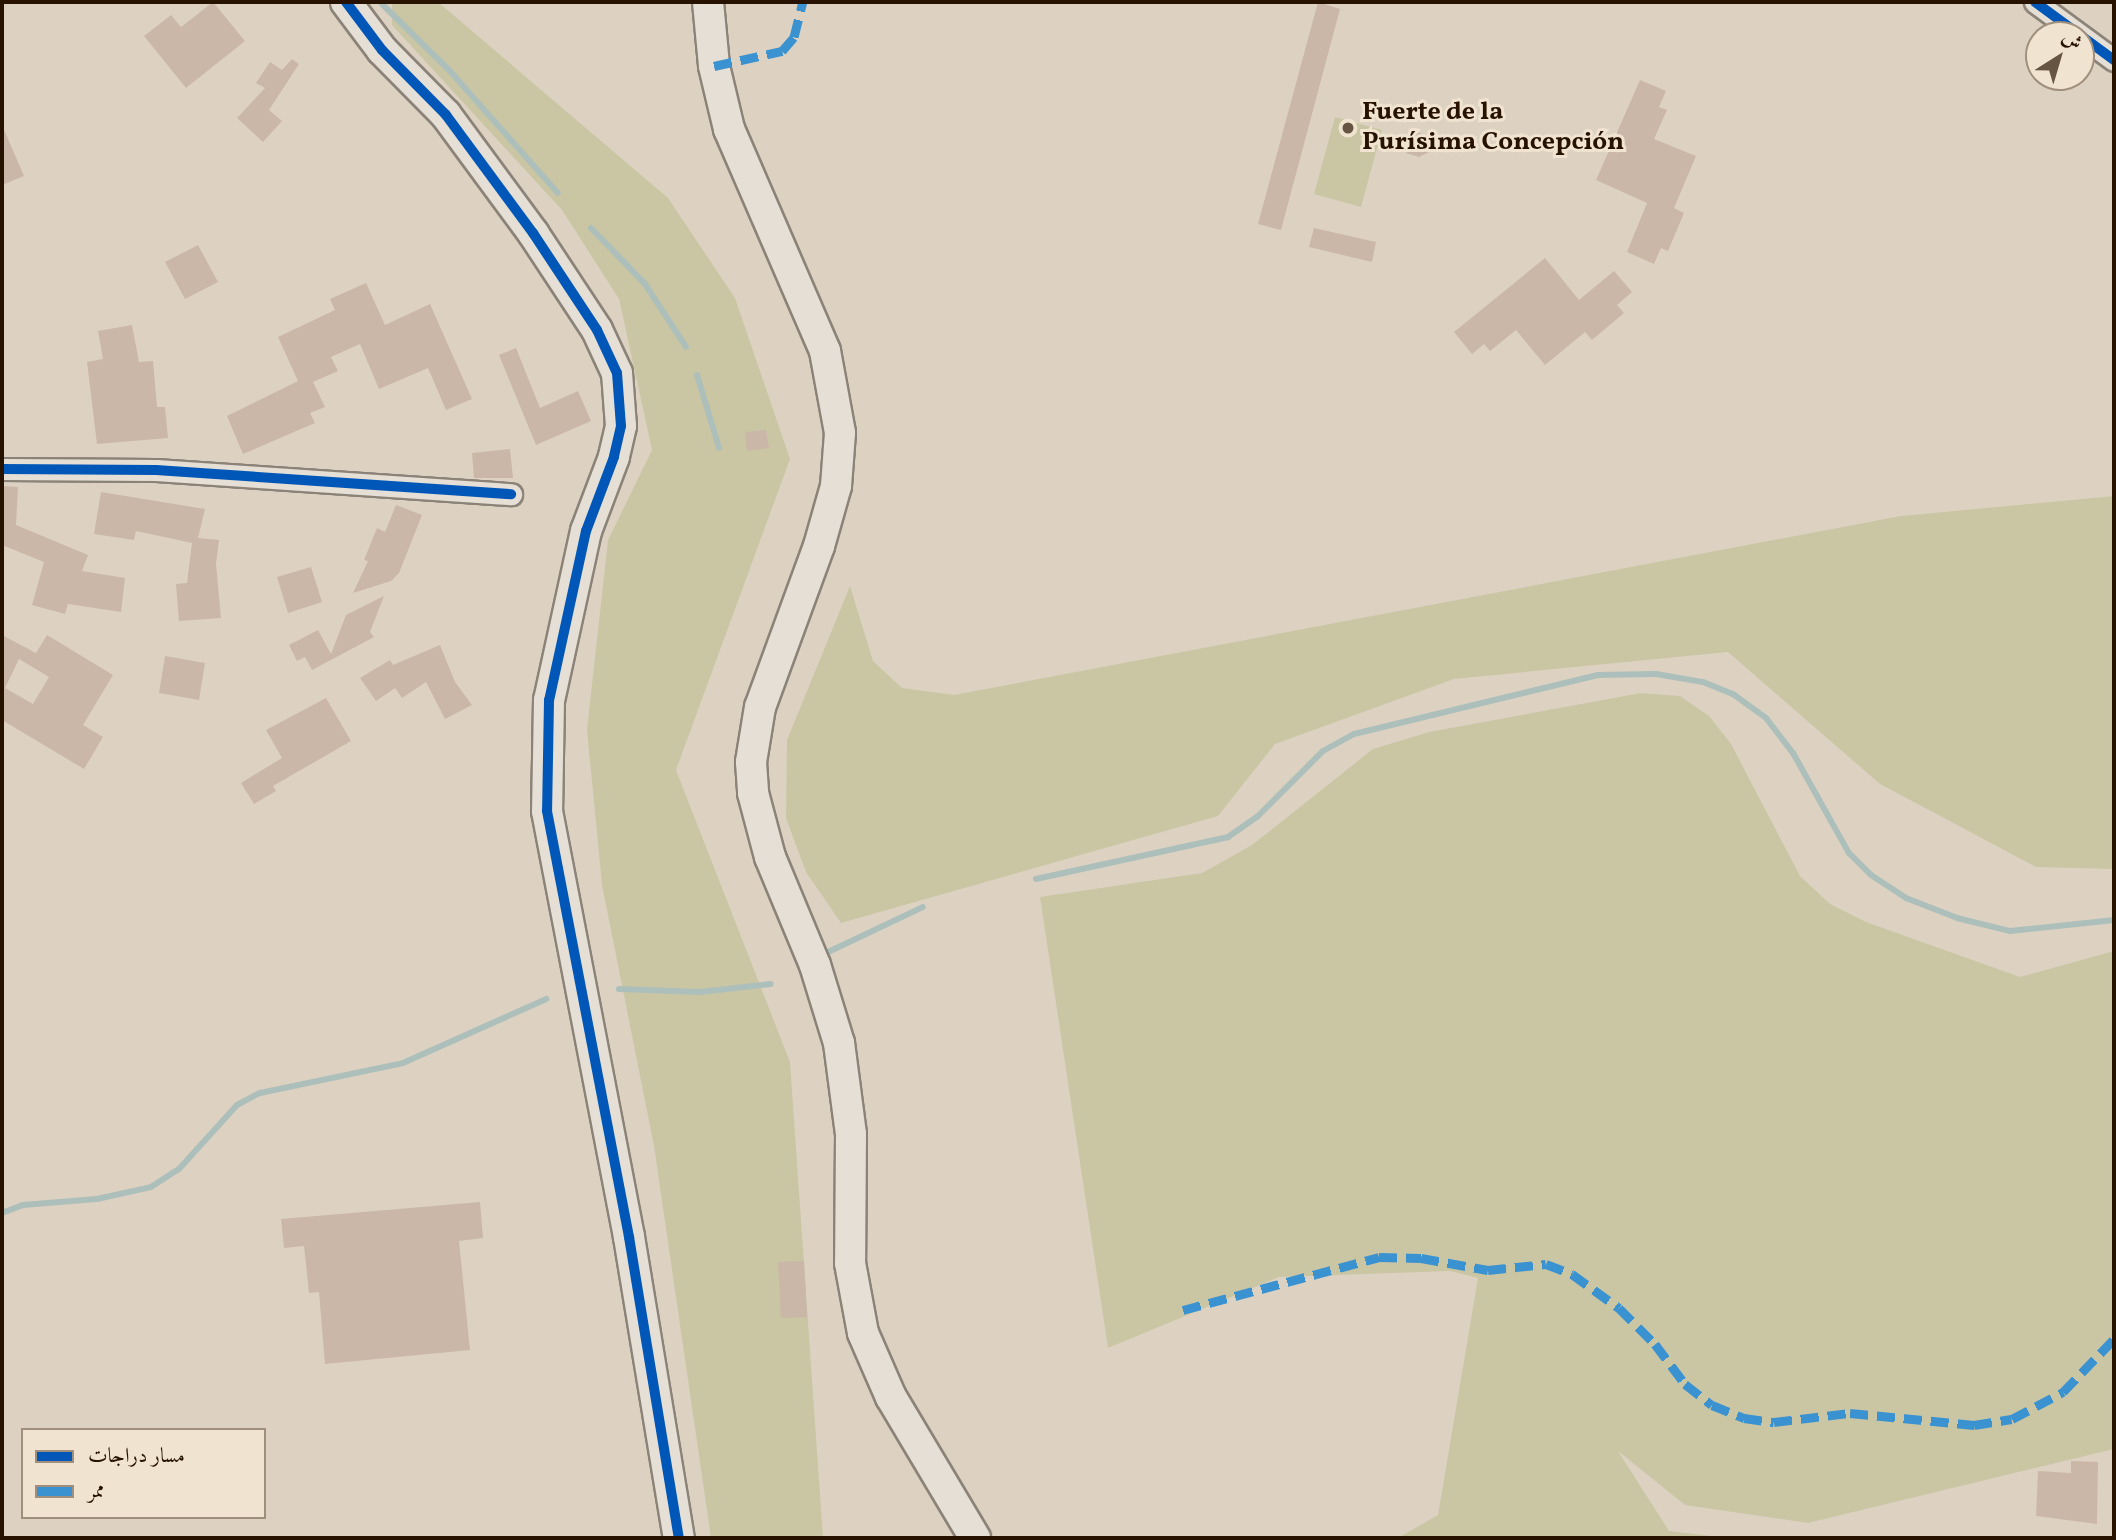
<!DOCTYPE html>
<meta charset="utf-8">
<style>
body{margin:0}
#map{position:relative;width:2116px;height:1540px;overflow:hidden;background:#ddd2c2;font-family:Vollkorn,Amiri,serif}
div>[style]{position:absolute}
.green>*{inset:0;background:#cac6a4}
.stream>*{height:6px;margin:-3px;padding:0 3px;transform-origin:3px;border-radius:3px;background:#adbfba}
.building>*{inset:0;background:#cab7a8}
.roads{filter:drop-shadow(2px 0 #8c8378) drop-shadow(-2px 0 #8c8378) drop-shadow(0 2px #8c8378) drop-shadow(0 -2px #8c8378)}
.street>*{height:21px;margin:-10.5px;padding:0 10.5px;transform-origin:10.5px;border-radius:10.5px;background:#e5dfd6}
.secondary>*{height:30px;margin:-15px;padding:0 15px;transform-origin:15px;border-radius:15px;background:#e5dfd6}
.quiet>*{height:9px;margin-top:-4.5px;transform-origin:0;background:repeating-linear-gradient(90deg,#3b92d0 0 18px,transparent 0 27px)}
.cycleway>*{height:10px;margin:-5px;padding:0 5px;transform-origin:5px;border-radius:5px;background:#0057b8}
.dots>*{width:19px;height:19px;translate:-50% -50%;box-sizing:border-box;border:4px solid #f0e3d0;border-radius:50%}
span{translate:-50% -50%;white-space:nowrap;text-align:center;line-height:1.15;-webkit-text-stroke:6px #f0e3d0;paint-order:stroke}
.poi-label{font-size:26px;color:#271200;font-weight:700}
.left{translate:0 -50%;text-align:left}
.frame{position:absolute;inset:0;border:4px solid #271200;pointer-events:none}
.legend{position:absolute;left:21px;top:1428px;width:245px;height:91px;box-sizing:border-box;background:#f0e3d0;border:2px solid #a08f7d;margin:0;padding:9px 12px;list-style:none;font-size:21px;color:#271200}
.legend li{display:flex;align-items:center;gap:14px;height:35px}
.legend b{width:35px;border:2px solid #a08f7d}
.north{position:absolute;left:2025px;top:21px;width:70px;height:70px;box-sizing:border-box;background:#f0e3d0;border:2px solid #a08f7d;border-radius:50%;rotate:37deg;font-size:19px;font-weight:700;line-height:28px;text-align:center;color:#271200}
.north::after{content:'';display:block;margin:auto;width:24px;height:32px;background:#675544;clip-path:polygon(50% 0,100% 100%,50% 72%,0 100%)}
</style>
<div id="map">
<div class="green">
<i style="clip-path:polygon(392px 2px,438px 2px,668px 198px,735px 298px,790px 459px,676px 770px,790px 1062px,823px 1538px,711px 1538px,654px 1146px,602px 885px,587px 730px,608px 540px,652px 450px,619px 299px,562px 210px,392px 25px)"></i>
<i style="clip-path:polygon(1335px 117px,1382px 130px,1361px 207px,1314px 194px)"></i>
<i style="clip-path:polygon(2114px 496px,2114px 869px,2036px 867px,1880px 784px,1728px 652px,1454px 679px,1275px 744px,1218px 816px,841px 923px,806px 872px,786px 818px,787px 740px,850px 586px,873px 661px,902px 688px,954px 695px,1901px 516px)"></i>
<i style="clip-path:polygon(1641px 693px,1680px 696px,1709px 716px,1731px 744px,1800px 876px,1830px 904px,1866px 922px,2020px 977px,2114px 951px,2114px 1449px,1808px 1523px,1685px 1505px,1618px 1451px,1669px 1531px,1729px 1538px,1398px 1538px,1438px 1515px,1478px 1278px,1450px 1271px,1279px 1277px,1108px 1348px,1040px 897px,1202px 873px,1252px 845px,1373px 749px,1429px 732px)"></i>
</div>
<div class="stream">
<i style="left:382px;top:4px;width:94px;rotate:44.6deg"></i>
<i style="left:449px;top:70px;width:164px;rotate:48.5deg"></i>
<i style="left:591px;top:228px;width:78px;rotate:46deg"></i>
<i style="left:645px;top:284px;width:75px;rotate:56.9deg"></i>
<i style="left:697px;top:375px;width:76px;rotate:73.2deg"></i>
<i style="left:1036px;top:879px;width:197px;rotate:-12.3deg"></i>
<i style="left:1228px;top:837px;width:35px;rotate:-35deg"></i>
<i style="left:1257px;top:817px;width:93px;rotate:-45deg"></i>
<i style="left:1323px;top:751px;width:35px;rotate:-29deg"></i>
<i style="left:1354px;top:734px;width:251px;rotate:-13.6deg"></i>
<i style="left:1598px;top:675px;width:58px;rotate:-1deg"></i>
<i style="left:1656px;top:674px;width:48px;rotate:9.7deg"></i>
<i style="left:1703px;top:682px;width:32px;rotate:22deg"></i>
<i style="left:1733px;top:694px;width:41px;rotate:36deg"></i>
<i style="left:1766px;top:718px;width:44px;rotate:52.4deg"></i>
<i style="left:1793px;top:753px;width:115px;rotate:60.8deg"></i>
<i style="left:1849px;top:853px;width:31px;rotate:45deg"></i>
<i style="left:1871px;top:875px;width:42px;rotate:33.3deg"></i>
<i style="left:1906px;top:898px;width:55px;rotate:21.4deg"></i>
<i style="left:1957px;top:918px;width:55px;rotate:13.8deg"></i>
<i style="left:2010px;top:931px;width:105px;rotate:-6deg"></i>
<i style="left:826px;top:953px;width:107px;rotate:-25.4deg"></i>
<i style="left:619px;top:989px;width:81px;rotate:2.1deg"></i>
<i style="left:700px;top:992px;width:71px;rotate:-6.4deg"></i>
<i style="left:2px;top:1213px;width:22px;rotate:-21deg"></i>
<i style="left:23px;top:1205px;width:74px;rotate:-4.6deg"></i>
<i style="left:97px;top:1199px;width:55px;rotate:-12.5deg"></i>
<i style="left:151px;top:1187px;width:33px;rotate:-33deg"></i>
<i style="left:179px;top:1169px;width:86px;rotate:-47.8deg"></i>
<i style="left:237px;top:1105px;width:26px;rotate:-28deg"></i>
<i style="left:260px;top:1093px;width:146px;rotate:-11.8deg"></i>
<i style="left:403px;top:1063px;width:157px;rotate:-24.1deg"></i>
</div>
<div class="building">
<i style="clip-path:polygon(213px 2px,245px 41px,186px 88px,144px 36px,171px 15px,181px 27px)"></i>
<i style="clip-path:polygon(1318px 2px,1340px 9px,1281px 230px,1258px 224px)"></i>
<i style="clip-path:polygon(292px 59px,299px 64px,269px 110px,282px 121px,263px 142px,237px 118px,265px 88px,256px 83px,270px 62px,282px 70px)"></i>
<i style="clip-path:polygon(1640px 80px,1666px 91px,1659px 107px,1667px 110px,1654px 139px,1696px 156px,1674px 208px,1684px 213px,1668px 251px,1661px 248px,1654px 264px,1627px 252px,1647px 203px,1596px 180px)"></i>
<i style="clip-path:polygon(2px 125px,24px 176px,2px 185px)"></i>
<i style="clip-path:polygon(1412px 131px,1427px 135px,1433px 150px,1419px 157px,1406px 153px)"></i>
<i style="clip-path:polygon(1314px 228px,1376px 242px,1372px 262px,1309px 247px)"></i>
<i style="clip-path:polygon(198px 245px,218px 282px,185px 299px,165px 262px)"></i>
<i style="clip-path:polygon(1545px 258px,1579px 300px,1614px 271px,1632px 292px,1617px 305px,1624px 313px,1592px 340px,1585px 332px,1545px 365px,1516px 330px,1490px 351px,1484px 344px,1472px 354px,1454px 332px)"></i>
<i style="clip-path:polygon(366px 283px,385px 325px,430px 304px,472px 399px,446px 410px,428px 368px,379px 389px,360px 344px,331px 357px,338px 371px,313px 382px,325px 407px,310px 413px,315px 423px,243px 454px,227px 416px,298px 381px,278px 337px,335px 310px,330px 299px)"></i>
<i style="clip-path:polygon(132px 325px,139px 362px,153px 361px,157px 407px,165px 407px,168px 438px,97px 444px,87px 362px,103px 359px,98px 331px)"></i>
<i style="clip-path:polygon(516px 348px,540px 408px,578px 391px,591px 421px,536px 445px,499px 355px)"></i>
<i style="clip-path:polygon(766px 430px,769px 448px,747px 451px,745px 432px)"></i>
<i style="clip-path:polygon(510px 449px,513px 478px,474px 478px,472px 453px)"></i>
<i style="clip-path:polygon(2px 486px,18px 487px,16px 525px,88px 555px,82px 571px,125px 578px,121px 612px,68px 604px,65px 614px,32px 605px,44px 562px,2px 545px)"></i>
<i style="clip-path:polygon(101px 492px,205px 509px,198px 538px,219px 540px,216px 564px,221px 618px,179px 621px,176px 584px,187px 583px,192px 543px,136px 531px,134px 540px,94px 534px)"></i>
<i style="clip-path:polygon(396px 505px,422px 515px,399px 573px,391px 581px,353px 593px,368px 561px,364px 560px,377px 528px,385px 532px)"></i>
<i style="clip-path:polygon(311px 567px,322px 602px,288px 613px,277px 577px)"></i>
<i style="clip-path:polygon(384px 596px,370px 632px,374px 637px,312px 670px,305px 657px,297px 661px,289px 645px,318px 630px,331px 654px,346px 615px)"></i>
<i style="clip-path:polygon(evenodd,2px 635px,36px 653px,47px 635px,113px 675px,83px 725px,103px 737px,84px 769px,2px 720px,2px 635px,19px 659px,49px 677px,33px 704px,5px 688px,19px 659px)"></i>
<i style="clip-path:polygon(440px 645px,455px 682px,472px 705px,445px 719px,426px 682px,402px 698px,395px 688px,376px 701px,360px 678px,390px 660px,393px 665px)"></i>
<i style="clip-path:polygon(165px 656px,205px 663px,199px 700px,159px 693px)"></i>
<i style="clip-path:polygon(326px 698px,351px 741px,273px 786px,276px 791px,254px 804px,241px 783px,282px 758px,266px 730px)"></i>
<i style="clip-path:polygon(480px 1202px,483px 1238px,459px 1241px,470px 1350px,325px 1364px,319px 1292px,309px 1293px,304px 1246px,284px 1248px,281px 1219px)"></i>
<i style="clip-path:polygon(804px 1261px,807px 1317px,781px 1318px,778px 1262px)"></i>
<i style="clip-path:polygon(2071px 1461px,2098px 1462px,2097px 1524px,2036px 1516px,2038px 1471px,2071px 1473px)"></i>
</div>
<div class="roads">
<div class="street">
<i style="left:2035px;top:2px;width:98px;rotate:36.3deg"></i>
<i style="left:2px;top:469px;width:154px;rotate:0.4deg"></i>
<i style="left:156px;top:470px;width:356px;rotate:3.9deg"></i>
</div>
<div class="secondary">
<i style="left:346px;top:2px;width:60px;rotate:53.1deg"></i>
<i style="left:382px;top:50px;width:91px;rotate:45.4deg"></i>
<i style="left:446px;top:115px;width:147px;rotate:53.6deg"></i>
<i style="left:533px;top:233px;width:116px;rotate:56.6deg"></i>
<i style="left:597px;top:330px;width:47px;rotate:65.1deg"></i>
<i style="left:617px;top:373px;width:53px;rotate:85.7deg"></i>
<i style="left:621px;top:426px;width:32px;rotate:103deg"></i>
<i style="left:614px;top:457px;width:79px;rotate:110.7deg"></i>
<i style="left:586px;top:531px;width:173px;rotate:102.3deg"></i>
<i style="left:549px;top:700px;width:111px;rotate:91deg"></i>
<i style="left:547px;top:811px;width:434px;rotate:79.1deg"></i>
<i style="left:629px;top:1237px;width:305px;rotate:80.6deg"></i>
<i style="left:708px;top:2px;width:64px;rotate:84.6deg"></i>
<i style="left:714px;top:66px;width:65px;rotate:76.6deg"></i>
<i style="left:729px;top:129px;width:242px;rotate:66.6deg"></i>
<i style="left:825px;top:351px;width:83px;rotate:79.6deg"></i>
<i style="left:840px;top:433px;width:53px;rotate:94.3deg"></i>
<i style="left:836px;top:486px;width:62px;rotate:105.8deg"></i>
<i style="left:819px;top:546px;width:171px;rotate:110.1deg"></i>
<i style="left:760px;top:707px;width:56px;rotate:99.3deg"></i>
<i style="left:751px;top:762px;width:31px;rotate:86deg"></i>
<i style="left:753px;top:793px;width:66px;rotate:75.1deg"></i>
<i style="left:770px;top:857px;width:117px;rotate:67.4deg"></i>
<i style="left:815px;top:965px;width:82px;rotate:72.9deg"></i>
<i style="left:839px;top:1043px;width:92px;rotate:82.5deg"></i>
<i style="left:851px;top:1134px;width:129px;rotate:90.4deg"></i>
<i style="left:850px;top:1263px;width:71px;rotate:79.5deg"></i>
<i style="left:863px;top:1333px;width:70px;rotate:66.4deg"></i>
<i style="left:891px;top:1397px;width:164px;rotate:59.2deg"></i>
</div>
</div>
<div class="quiet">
<i style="left:714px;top:66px;width:70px;rotate:-12.4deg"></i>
<i style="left:782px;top:51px;width:18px;rotate:-49deg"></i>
<i style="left:794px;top:37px;width:36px;rotate:-76deg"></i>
<i style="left:1183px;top:1310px;width:203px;rotate:-15.1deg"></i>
<i style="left:1379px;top:1257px;width:42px;rotate:1.4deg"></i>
<i style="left:1421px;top:1258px;width:68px;rotate:10.2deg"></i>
<i style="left:1488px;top:1270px;width:58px;rotate:-5.9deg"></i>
<i style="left:1546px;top:1264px;width:28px;rotate:21deg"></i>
<i style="left:1572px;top:1274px;width:58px;rotate:35.9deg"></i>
<i style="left:1619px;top:1308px;width:51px;rotate:45deg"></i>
<i style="left:1655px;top:1344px;width:50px;rotate:53.1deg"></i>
<i style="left:1685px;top:1384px;width:34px;rotate:38deg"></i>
<i style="left:1712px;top:1405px;width:35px;rotate:22deg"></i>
<i style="left:1744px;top:1418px;width:30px;rotate:8deg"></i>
<i style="left:1774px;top:1422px;width:77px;rotate:-6.8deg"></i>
<i style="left:1850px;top:1413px;width:125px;rotate:5.5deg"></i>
<i style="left:1974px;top:1425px;width:38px;rotate:-9deg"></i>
<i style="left:2012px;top:1419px;width:58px;rotate:-27.9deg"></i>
<i style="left:2063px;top:1392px;width:74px;rotate:-46.1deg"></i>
</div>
<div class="cycleway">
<i style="left:346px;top:2px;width:60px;rotate:53.1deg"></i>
<i style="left:382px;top:50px;width:91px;rotate:45.4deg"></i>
<i style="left:446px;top:115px;width:147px;rotate:53.6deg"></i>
<i style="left:533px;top:233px;width:116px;rotate:56.6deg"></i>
<i style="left:597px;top:330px;width:47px;rotate:65.1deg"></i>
<i style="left:617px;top:373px;width:53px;rotate:85.7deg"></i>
<i style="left:621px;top:426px;width:32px;rotate:103deg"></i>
<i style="left:614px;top:457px;width:79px;rotate:110.7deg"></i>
<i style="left:586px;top:531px;width:173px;rotate:102.3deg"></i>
<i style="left:549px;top:700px;width:111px;rotate:91deg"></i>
<i style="left:547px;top:811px;width:434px;rotate:79.1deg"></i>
<i style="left:629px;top:1237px;width:305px;rotate:80.6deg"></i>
<i style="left:2035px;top:2px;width:98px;rotate:36.3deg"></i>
<i style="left:2px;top:469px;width:154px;rotate:0.4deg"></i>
<i style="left:156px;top:470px;width:356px;rotate:3.9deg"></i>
</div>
<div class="dots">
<i style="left:1348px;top:128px;background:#675544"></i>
</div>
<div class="poi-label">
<span class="left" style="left:1362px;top:128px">Fuerte de la<br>Purísima Concepción</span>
</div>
<div class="frame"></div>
<ul class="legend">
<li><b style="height:9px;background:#0057b8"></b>مسار دراجات</li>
<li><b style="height:9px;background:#3b92d0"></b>ممر</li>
</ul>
<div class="north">ش</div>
</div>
